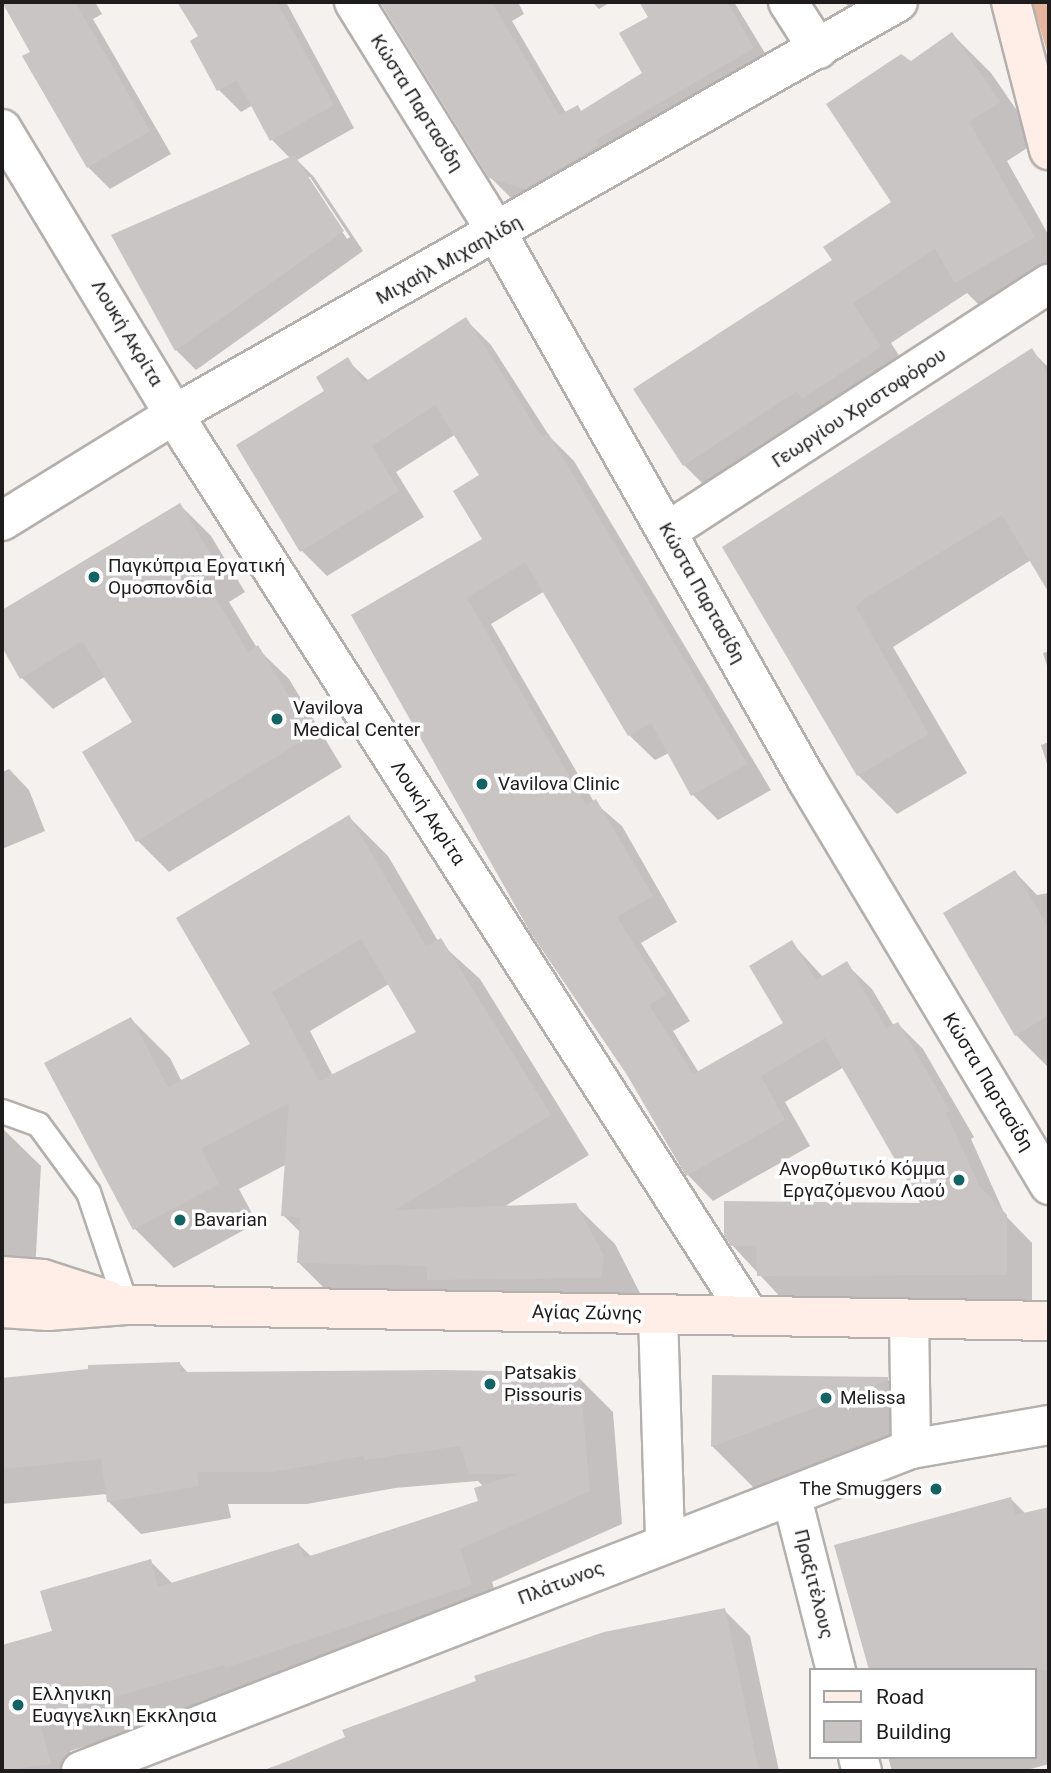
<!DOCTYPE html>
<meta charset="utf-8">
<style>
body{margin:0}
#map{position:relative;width:1051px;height:1773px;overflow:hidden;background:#f4f1ef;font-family:Roboto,sans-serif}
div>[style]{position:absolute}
.green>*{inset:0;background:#e5b59e}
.shadow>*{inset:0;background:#0003}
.building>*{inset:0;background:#c9c5c4}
.roads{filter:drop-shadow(2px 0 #b4b0ae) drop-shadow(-2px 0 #b4b0ae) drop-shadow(0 2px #b4b0ae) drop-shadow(0 -2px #b4b0ae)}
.lane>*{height:23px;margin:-11.5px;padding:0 11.5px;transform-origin:11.5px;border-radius:11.5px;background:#fff}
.street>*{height:38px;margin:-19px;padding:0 19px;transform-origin:19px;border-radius:19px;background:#fff}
.secondary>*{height:38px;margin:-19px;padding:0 19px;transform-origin:19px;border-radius:19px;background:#ffeee7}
.dots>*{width:19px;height:19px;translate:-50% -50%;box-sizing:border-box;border:4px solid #fff;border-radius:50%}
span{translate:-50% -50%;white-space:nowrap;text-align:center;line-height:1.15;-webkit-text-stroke:7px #fff;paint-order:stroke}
.street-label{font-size:19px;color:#1e1c1c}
.poi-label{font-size:19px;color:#1e1c1c}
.left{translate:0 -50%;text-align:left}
.right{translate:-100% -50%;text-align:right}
.frame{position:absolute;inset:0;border:4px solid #1e1c1c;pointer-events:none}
.legend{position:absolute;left:809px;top:1668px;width:228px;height:91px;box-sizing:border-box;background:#fff;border:2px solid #a5a4a4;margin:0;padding:9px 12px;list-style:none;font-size:21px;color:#1e1c1c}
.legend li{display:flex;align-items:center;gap:14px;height:35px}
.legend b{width:35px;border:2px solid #a5a4a4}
</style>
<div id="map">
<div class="green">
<i style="clip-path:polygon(1032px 2px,1049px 2px,1049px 58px)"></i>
</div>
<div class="shadow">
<i style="clip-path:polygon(2px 2px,95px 2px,102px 14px,93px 19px,171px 154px,110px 189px,88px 167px,25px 57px,32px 52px)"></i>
<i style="clip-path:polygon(evenodd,179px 2px,286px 2px,354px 128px,297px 160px,314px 177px,363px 251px,196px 370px,176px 350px,114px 236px,290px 158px,272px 140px,253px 105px,241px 112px,219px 90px,201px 37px,179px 2px,306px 177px,310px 177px,350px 237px,347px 239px,306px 177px)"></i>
<i style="clip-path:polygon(382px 2px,518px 2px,524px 14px,512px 21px,566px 113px,582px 112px,644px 74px,651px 18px,641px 2px,734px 2px,777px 73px,515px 202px,490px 177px)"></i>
<i style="clip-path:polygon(592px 2px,611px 2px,599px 9px)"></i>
<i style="clip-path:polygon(844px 2px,921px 2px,873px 31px)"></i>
<i style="clip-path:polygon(952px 34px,991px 73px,1038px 141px,1007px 161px,1049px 236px,1049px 290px,995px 321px,967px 293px,891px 343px,919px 387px,723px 504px,684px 465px,834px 260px,893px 203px,911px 63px)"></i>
<i style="clip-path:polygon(465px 319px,491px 345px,550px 437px,574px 461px,771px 790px,718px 820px,693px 795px,669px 753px,655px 760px,629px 735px,545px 591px,491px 624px,594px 802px,622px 826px,677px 922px,641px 943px,690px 1021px,673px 1031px,699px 1073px,786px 1024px,792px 943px,823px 977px,846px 964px,872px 989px,894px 1026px,898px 1024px,923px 1049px,974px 1137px,971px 1139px,1005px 1215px,1032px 1243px,1032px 1300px,784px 1301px,732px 1245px,924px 1205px,844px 1067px,785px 1102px,810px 1146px,713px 1201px,688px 1175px,353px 616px,485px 540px,482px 476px,456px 434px,396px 472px,424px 517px,327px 576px,302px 551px,327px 392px,347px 360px,369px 381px)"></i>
<i style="clip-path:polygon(1032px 351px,1049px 368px,1049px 589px,1031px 560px,893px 647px,967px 773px,897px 814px,858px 775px,725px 547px)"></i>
<i style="clip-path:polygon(180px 505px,211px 536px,245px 592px,229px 602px,257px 648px,289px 679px,342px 767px,169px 872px,137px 840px,134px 722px,106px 676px,53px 709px,22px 678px,2px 644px,2px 613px)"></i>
<i style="clip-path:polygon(1049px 651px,1049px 672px,1043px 653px)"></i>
<i style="clip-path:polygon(1049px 742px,1049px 770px,1041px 745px)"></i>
<i style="clip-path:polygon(9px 769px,29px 790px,45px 831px,2px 849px,2px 772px)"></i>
<i style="clip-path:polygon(evenodd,349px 817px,388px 856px,438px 941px,480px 979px,589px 1155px,502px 1208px,575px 1205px,615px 1244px,642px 1297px,338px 1302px,299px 1263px,301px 1233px,283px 1215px,287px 1164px,239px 1189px,257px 1223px,174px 1268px,135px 1229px,131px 1019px,170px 1058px,182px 1082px,252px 1045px,178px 918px,349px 817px,389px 984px,418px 1033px,333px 1076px,310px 1031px,389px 984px)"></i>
<i style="clip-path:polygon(1015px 872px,1037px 895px,1049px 893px,1049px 1068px,1016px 1035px)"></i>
<i style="clip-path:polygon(2px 1128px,41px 1166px,35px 1271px,2px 1269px)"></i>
<i style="clip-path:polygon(179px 1363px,189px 1374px,502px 1373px,512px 1383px,580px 1379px,613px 1412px,622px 1524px,492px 1582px,503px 1618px,70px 1751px,76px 1771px,2px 1771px,2px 1646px,54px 1633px,150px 1561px,173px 1584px,299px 1545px,312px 1557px,480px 1503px,484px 1487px,478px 1481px,395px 1488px,307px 1504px,228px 1504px,231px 1518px,141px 1534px,108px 1501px,107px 1494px,2px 1504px,2px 1379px)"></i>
<i style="clip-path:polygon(887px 1379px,934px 1427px,759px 1493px,712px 1446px)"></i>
<i style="clip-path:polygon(1011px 1499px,1026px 1514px,1049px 1509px,1049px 1764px,1023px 1771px,892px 1771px,888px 1757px,1035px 1757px,1035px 1670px,867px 1670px)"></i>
<i style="clip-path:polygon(724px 1610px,750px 1636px,779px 1771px,261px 1771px)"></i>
</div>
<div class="building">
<i style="clip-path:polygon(2px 2px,75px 2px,150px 131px,87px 168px,22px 56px,30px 52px)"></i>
<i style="clip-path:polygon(177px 2px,277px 2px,334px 105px,270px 141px,237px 80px,217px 91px,190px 41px,198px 36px)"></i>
<i style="clip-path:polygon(380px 2px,492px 2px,559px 115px,578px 105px,581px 111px,642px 73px,619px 33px,648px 17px,639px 2px,727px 2px,754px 48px,596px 140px,599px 145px,525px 189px,489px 178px)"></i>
<i style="clip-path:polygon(952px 32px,1000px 102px,969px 122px,1035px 237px,955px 283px,935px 249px,853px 303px,881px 347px,802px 399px,797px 391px,683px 466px,633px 389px,832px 260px,823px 247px,891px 202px,826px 104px,901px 54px,911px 61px)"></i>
<i style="clip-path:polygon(294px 155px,344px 231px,175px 351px,111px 235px)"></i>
<i style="clip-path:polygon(466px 317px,542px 437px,548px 433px,747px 764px,691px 796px,651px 723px,628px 736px,525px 562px,467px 598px,586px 805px,596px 799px,653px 896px,617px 917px,666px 995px,649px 1005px,693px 1074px,783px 1023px,749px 966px,792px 940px,816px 980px,847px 961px,886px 1028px,898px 1022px,950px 1111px,946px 1113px,980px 1187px,1007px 1215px,1007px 1275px,757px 1276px,756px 1246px,731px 1246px,724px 1235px,724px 1201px,920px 1203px,825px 1038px,761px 1076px,785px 1120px,686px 1176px,627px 1075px,530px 932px,351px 615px,482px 539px,453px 491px,479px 475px,435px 405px,372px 446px,399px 491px,300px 552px,236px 445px,324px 391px,316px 377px,348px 357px,363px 383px)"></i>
<i style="clip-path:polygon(1032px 348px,1049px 376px,1049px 593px,1002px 515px,864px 599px,856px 607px,929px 734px,857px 776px,722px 547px)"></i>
<i style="clip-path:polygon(180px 503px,215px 561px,199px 570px,248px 652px,258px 645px,312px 735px,136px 842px,82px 752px,132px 722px,82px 641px,20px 679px,2px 647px,2px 610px)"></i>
<i style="clip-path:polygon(evenodd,349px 815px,426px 946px,441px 938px,551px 1115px,395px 1210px,576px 1203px,604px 1256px,601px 1278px,427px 1280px,427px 1266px,297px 1263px,300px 1217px,281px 1216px,289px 1103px,201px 1149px,219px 1184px,133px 1230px,44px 1063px,131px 1017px,168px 1087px,250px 1044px,176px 918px,349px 815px,361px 939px,416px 1032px,319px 1081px,272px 992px,361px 939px)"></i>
<i style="clip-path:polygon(1015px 870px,1049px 929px,1049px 1015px,1015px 1036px,943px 913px)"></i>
<i style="clip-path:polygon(180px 1362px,181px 1372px,441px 1370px,502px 1371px,503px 1382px,580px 1378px,590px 1491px,460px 1549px,472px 1585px,225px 1668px,224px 1665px,39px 1719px,51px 1764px,2px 1771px,2px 1645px,52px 1631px,40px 1591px,151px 1559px,158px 1587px,299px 1543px,304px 1558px,478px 1501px,474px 1488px,518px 1474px,469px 1474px,460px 1446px,364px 1460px,363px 1456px,273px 1472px,197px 1472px,199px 1486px,107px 1502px,101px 1459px,2px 1469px,2px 1378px,88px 1369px,88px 1365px)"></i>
<i style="clip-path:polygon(712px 1375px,888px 1377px,888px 1380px,711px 1447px)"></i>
<i style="clip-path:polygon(1011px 1497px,1015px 1515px,1049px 1507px,1049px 1670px,869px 1670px,834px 1545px)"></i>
<i style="clip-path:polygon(725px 1608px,759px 1771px,264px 1771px,345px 1737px,342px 1730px,476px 1681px,474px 1676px,604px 1632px)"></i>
</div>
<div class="roads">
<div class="lane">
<i style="left:2px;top:1111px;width:38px;rotate:20deg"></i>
<i style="left:38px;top:1124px;width:84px;rotate:53.7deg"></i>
<i style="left:88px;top:1192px;width:119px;rotate:71.4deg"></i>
</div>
<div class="street">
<i style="left:354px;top:2px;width:272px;rotate:58.2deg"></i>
<i style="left:497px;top:233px;width:629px;rotate:60.46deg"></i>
<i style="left:807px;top:780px;width:472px;rotate:59.1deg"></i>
<i style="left:788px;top:2px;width:56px;rotate:57.4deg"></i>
<i style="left:2px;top:129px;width:362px;rotate:58.9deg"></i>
<i style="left:189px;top:439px;width:1040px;rotate:57.41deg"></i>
<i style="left:2px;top:521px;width:203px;rotate:-31.7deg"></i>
<i style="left:175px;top:414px;width:832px;rotate:-29.68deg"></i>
<i style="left:668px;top:531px;width:454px;rotate:-33deg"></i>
<i style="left:658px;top:1315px;width:227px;rotate:88.2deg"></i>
<i style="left:909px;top:1319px;width:130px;rotate:89.1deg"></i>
<i style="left:792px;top:1498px;width:178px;rotate:75.7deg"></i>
<i style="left:858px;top:1757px;width:15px;rotate:74deg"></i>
<i style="left:81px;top:1771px;width:890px;rotate:-21.2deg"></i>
<i style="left:911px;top:1449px;width:140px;rotate:-9.9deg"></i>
</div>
<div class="secondary">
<i style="left:1011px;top:2px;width:153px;rotate:75.6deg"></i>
<i style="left:2px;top:1276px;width:41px;rotate:4.2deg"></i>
<i style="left:43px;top:1279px;width:68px;rotate:17.9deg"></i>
<i style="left:2px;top:1308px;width:46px;rotate:3.7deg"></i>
<i style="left:48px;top:1311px;width:78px;rotate:-4.4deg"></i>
<i style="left:126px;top:1305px;width:923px;rotate:0.99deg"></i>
</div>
</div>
<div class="dots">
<i style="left:94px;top:577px;background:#136364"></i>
<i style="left:277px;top:719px;background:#136364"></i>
<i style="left:482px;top:784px;background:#136364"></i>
<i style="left:959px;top:1180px;background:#136364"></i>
<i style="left:180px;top:1220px;background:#136364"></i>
<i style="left:490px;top:1384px;background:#136364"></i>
<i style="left:826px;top:1398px;background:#136364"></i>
<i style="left:936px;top:1489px;background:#136364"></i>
<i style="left:18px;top:1705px;background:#136364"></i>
</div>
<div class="street-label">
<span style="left:417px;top:103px;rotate:58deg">Κώστα Παρτασίδη</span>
<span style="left:449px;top:260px;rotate:-29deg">Μιχαήλ Μιχαηλίδη</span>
<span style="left:127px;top:333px;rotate:59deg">Λουκή Ακρίτα</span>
<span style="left:859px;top:408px;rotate:-33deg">Γεωργίου Χριστοφόρου</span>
<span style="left:702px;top:593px;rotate:61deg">Κώστα Παρτασίδη</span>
<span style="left:428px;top:813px;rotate:57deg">Λουκή Ακρίτα</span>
<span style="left:988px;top:1082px;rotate:59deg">Κώστα Παρτασίδη</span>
<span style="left:587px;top:1313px;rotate:1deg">Αγίας Ζώνης</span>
<span style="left:561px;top:1583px;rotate:-21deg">Πλάτωνος</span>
<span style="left:814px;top:1584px;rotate:76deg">Πραξιτέλους</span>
</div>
<div class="poi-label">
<span class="left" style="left:108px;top:577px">Παγκύπρια Εργατική<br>Ομοσπονδία</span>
<span class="left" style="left:293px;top:719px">Vavilova<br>Medical Center</span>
<span class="left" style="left:498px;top:784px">Vavilova Clinic</span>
<span class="right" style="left:945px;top:1180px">Ανορθωτικό Κόμμα<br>Εργαζόμενου Λαού</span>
<span class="left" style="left:194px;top:1220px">Bavarian</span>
<span class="left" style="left:504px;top:1384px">Patsakis<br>Pissouris</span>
<span class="left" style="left:840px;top:1398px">Melissa</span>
<span class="right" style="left:922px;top:1489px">The Smuggers</span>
<span class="left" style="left:32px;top:1705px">Ελληνικη<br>Ευαγγελικη Εκκλησια</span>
</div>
<div class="frame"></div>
<ul class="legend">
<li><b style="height:9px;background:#ffeee7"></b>Road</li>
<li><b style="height:19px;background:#c9c5c4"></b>Building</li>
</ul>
</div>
